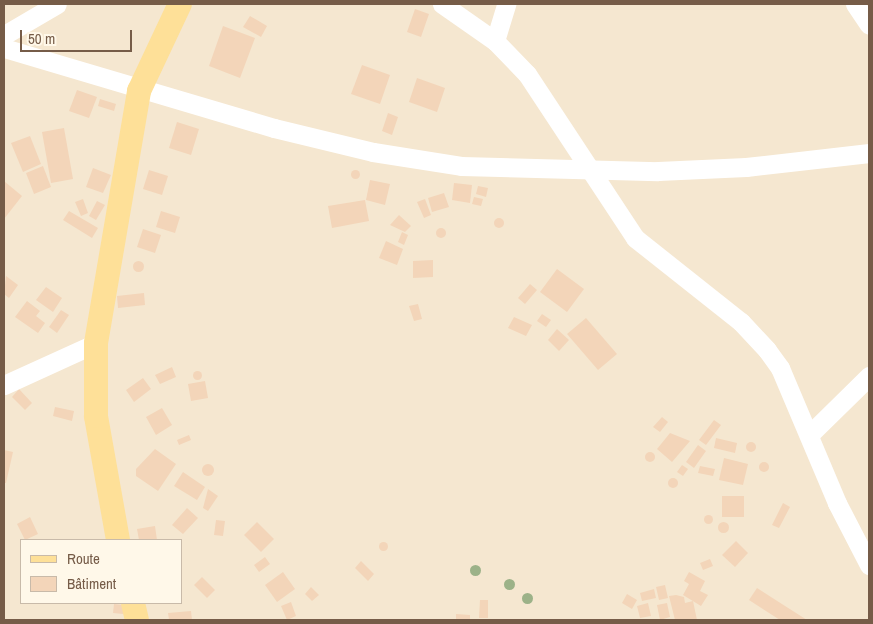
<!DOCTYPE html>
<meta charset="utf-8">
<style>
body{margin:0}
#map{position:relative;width:873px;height:624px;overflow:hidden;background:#fdf5e2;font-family:"Archivo Narrow",sans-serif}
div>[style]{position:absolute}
.residential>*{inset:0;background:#f5e7d0}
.building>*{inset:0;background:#f3d5b9}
.round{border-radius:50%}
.minor>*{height:19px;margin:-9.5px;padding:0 9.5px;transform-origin:9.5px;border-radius:9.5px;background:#fff}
.major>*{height:24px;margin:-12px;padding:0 12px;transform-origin:12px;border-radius:12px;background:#fee098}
.trees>*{width:11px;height:11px;margin:-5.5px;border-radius:50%;background:#9cb288}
span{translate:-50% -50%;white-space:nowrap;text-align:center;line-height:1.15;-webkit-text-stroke:4.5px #fff8e9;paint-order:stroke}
.frame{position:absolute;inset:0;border:5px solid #765c48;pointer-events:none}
.legend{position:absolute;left:20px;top:539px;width:162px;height:65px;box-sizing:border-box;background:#fff8e9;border:1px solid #c8baa9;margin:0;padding:6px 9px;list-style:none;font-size:15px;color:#765c48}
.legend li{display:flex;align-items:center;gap:10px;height:25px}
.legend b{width:25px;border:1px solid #c8baa9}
.scale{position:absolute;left:20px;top:30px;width:112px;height:22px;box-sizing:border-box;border:2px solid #765c48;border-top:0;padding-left:6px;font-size:15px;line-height:18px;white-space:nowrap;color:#765c48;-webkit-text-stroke:4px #fff8e9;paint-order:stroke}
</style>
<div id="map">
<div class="residential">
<i style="clip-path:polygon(evenodd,4px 4px,869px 4px,869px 620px,4px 620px,4px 4px,21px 540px,181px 540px,181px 603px,21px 603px,21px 540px)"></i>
</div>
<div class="building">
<i style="clip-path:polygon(415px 9px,429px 14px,421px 37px,407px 32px)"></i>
<i style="clip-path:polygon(250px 16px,267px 26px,261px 37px,243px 27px)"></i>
<i style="clip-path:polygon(223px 26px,255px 38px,240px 78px,209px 66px)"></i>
<i style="clip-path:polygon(362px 65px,390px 75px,380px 104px,351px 94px)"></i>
<i style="clip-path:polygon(417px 78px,445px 88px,437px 112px,409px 102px)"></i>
<i style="clip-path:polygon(77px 90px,97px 97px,89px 118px,69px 111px)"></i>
<i style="clip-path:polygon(100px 99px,116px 104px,114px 111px,98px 106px)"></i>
<i style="clip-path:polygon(388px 113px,398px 117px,392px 135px,382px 131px)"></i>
<i style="clip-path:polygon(177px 122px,199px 129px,191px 155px,169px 148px)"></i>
<i style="clip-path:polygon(64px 128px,73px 179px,51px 183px,42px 132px)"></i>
<i style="clip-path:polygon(30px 136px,41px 164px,23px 172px,11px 143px)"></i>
<i style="clip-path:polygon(43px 166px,51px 187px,34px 194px,26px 173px)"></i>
<i style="clip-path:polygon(93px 168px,111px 175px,103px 193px,86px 187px)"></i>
<i class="round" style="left:350.5px;top:169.5px;width:9px;height:9px"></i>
<i style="clip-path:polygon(149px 170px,168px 176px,162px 195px,143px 189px)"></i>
<i style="clip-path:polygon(370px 180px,390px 184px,385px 205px,366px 200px)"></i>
<i style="clip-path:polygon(4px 181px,22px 196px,4px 219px)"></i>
<i style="clip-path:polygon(454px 183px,472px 185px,470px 203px,452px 200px)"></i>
<i style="clip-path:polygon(478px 186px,488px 188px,486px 197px,476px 194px)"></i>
<i style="clip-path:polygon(444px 193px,449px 207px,432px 212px,428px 198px)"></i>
<i style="clip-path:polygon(474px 197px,483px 199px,481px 206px,472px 204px)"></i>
<i style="clip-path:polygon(83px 199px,88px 213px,81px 216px,75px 202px)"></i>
<i style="clip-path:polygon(425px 199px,431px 215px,424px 218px,417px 202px)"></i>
<i style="clip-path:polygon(365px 200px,369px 221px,332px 228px,328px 206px)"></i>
<i style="clip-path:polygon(97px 201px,105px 205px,96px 220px,89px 216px)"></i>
<i style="clip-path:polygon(69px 211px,98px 228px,92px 238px,63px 220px)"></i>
<i style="clip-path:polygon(161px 211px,180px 217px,175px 233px,156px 227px)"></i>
<i style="clip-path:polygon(399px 215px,411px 226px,405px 232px,390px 225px)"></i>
<i class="round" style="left:494px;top:218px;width:10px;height:10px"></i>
<i class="round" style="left:436px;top:228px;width:10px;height:10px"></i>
<i style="clip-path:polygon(143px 229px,161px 235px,155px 253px,137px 247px)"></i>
<i style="clip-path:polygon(402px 232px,408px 235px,404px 245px,398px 242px)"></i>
<i style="clip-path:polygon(386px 241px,403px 249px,397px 265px,379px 258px)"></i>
<i style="clip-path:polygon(433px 260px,433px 277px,413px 278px,413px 261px)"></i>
<i class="round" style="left:132.5px;top:260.5px;width:11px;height:11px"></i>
<i style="clip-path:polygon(557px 269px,584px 289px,567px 312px,540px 292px)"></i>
<i style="clip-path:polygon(6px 276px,18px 285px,9px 298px,4px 294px)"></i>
<i style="clip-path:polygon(530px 284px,537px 290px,525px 304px,518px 298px)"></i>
<i style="clip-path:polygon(46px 287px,62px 298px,53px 312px,36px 300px)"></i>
<i style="clip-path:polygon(144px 293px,145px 305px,118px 308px,117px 296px)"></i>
<i style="clip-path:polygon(27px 301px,40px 311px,36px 316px,45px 323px,38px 333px,15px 317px)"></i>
<i style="clip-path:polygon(418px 304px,422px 319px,414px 321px,409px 306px)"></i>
<i style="clip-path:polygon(61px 310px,69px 315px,57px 333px,49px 327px)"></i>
<i style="clip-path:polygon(542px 314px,551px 320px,546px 327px,537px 321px)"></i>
<i style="clip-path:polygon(514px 317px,532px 325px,526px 336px,508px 328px)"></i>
<i style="clip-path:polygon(586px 318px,617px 354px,598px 370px,567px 334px)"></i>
<i style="clip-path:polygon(557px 329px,569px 340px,559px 351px,548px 340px)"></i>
<i style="clip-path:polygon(172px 367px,176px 377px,160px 384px,155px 375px)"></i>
<i class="round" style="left:192.5px;top:370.5px;width:9px;height:9px"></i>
<i style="clip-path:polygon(143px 378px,151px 389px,134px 402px,126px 390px)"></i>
<i style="clip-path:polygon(205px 381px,208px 398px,191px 401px,188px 384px)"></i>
<i style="clip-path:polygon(19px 389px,32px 403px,25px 410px,12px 397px)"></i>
<i style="clip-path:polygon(55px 407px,74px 411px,72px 421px,53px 416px)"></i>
<i style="clip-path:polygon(162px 408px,172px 425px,156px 435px,146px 417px)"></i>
<i style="clip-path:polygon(662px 417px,668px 422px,660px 432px,653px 427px)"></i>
<i style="clip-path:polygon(714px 420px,721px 425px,706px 445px,699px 440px)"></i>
<i style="clip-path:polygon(670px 433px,690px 441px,672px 462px,657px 449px)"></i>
<i style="clip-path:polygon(189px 435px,191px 440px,179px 445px,177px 440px)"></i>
<i style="clip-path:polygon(716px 438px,737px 443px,735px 453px,714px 448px)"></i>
<i class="round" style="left:746px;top:442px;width:10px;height:10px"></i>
<i style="clip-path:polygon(698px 445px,706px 451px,694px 468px,686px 462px)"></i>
<i style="clip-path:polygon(155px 449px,176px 464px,158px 491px,136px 476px,136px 469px)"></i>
<i style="clip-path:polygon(4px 450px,13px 452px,6px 483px,4px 483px)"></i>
<i class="round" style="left:645px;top:452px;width:10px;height:10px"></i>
<i style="clip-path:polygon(724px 458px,748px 464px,743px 485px,719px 480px)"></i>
<i class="round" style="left:759px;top:462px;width:10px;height:10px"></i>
<i class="round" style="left:202px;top:464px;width:12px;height:12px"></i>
<i style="clip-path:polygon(682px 465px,688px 469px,683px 476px,677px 472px)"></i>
<i style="clip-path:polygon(700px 466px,715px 469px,713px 476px,698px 473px)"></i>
<i style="clip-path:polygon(183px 472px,205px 487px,197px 500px,174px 486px)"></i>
<i class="round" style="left:668px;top:478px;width:10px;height:10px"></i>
<i style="clip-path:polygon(208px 489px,218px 496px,208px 511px,203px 508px)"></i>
<i style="clip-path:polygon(722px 496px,744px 496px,744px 517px,722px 517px)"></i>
<i style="clip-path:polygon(783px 503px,790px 507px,779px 528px,772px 525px)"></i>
<i style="clip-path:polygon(187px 508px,198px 518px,183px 534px,172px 525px)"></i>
<i class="round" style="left:703.5px;top:514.5px;width:9px;height:9px"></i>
<i style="clip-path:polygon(30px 517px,38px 534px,25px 540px,17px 524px)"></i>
<i style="clip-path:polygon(216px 520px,225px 521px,223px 536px,214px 535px)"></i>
<i class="round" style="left:717.5px;top:521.5px;width:11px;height:11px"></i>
<i style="clip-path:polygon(257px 522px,274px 539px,261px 552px,244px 535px)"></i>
<i style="clip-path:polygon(155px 526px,157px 540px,139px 540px,137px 529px)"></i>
<i style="clip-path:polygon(736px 541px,748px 553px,735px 567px,722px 555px)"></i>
<i class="round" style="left:378.5px;top:541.5px;width:9px;height:9px"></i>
<i style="clip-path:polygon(265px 557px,270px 564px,259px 572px,254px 565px)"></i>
<i style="clip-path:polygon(710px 559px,713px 566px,703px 570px,700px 563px)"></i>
<i style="clip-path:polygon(361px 561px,374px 574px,368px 581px,355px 568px)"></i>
<i style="clip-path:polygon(283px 572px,295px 589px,277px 602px,265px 585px)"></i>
<i style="clip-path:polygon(689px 572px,705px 581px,700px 591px,708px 595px,701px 606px,683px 595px,689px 584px,684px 581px)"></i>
<i style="clip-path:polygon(202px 577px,215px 590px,207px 598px,194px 585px)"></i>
<i style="clip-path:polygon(665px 585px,668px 598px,659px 600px,656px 587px)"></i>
<i style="clip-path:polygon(311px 587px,319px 595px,312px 601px,305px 594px)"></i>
<i style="clip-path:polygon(757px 588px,807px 620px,780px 620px,749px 600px)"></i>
<i style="clip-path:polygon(654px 589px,656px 598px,642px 601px,640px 593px)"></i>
<i style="clip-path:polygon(627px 594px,637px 600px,632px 609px,622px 603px)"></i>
<i style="clip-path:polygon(676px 595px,684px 597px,685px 603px,693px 601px,697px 620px,675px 620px,669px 596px)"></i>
<i style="clip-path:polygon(480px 600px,488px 600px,488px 618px,479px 618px)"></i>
<i style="clip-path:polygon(291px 602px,296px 616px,287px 620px,281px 606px)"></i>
<i style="clip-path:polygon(648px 603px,651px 616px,640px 618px,637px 606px)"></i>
<i style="clip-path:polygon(667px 603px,670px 617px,660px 620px,657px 605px)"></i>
<i style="clip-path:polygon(114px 604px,124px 605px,123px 614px,113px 613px)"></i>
<i style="clip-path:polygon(191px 611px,192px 620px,169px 620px,168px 613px)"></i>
<i style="clip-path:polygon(456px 614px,470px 615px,470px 620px,456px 620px)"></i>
</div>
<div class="minor">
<i style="left:442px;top:4px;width:65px;rotate:34.9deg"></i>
<i style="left:495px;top:41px;width:46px;rotate:45.9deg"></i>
<i style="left:527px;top:74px;width:196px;rotate:56.6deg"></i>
<i style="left:635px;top:238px;width:135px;rotate:38.4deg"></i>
<i style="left:741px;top:322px;width:38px;rotate:47deg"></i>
<i style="left:767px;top:350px;width:22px;rotate:54deg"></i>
<i style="left:780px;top:368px;width:147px;rotate:67.1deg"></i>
<i style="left:837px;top:503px;width:70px;rotate:62.7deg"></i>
<i style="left:855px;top:4px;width:25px;rotate:56deg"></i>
<i style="left:4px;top:35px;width:61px;rotate:-30.3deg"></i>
<i style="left:495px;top:41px;width:39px;rotate:-73deg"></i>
<i style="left:4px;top:48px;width:282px;rotate:16.5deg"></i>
<i style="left:274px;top:128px;width:102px;rotate:13.6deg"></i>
<i style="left:373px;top:152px;width:89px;rotate:9deg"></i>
<i style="left:461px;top:166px;width:197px;rotate:1.5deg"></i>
<i style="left:658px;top:171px;width:88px;rotate:-2.6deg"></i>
<i style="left:746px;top:167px;width:124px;rotate:-6.5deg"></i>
<i style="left:4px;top:385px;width:101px;rotate:-24.5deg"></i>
<i style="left:810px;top:434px;width:83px;rotate:-44.5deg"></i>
</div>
<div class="major">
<i style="left:118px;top:540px;width:126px;rotate:-100.1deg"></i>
<i style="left:96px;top:416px;width:73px;rotate:-90deg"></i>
<i style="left:96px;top:343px;width:256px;rotate:-80.3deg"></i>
<i style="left:139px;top:91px;width:96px;rotate:-64.8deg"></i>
<i style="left:133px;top:603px;width:17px;rotate:77deg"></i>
</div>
<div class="trees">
<i style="left:475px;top:570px"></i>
<i style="left:509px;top:584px"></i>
<i style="left:527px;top:598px"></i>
</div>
<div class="frame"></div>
<ul class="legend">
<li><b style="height:6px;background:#fee098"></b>Route</li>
<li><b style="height:14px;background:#f3d5b9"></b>Bâtiment</li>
</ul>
<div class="scale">50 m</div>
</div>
